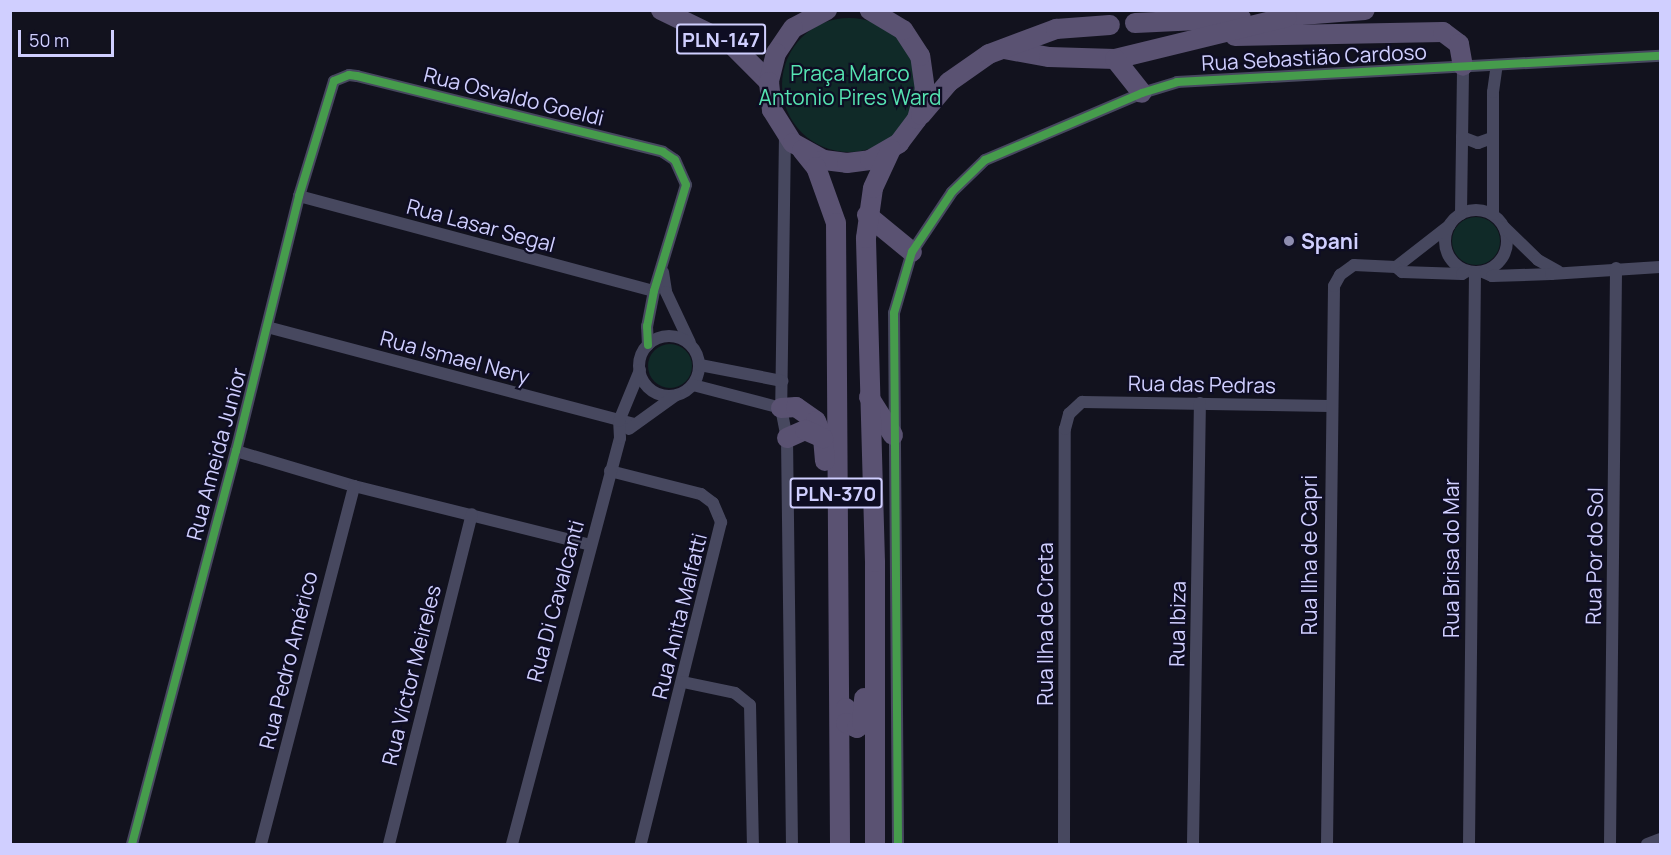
<!DOCTYPE html>
<meta charset="utf-8">
<style>
body{margin:0}
#map{position:relative;width:1671px;height:855px;overflow:hidden;background:#12121e;font-family:Manrope,sans-serif}
div>[style]{position:absolute}
.green>*{inset:0;background:#102a28}
.round{border-radius:50%}
.street>*{height:12px;margin:-6px;padding:0 6px;transform-origin:6px;border-radius:6px;background:#47485f}
.street>.ring{margin:-6px;padding:0;box-sizing:content-box;background:none;border:12px solid #47485f;border-radius:50%}
.primary>*{height:20px;margin:-10px;padding:0 10px;transform-origin:10px;border-radius:10px;background:#5a5272}
.cycleway>*{height:8px;margin:-4px;padding:0 4px;transform-origin:4px;border-radius:4px;background:#469c4c}
.dots>*{width:16px;height:16px;translate:-50% -50%;box-sizing:border-box;border:3px solid #0e0d23;border-radius:50%}
span{translate:-50% -50%;white-space:nowrap;text-align:center;line-height:1.15;-webkit-text-stroke:4.5px #0e0d23;paint-order:stroke}
.shield-label span{padding:2px 4px;background:#0e0d23;border:2px solid;border-radius:4px;-webkit-text-stroke-width:0}
.shield-label{font-size:20px;color:#d0cfff;font-weight:700}
.street-label{font-size:21px;color:#d0cfff}
.park-label{font-size:21px;color:#56e4b2}
.poi-label{font-size:21px;color:#d0cfff;font-weight:700}
.left{translate:0 -50%;text-align:left}
.frame{position:absolute;inset:0;border:12px solid #d0cfff;pointer-events:none}
.scale{position:absolute;left:18px;top:30px;width:96px;height:27px;box-sizing:border-box;border:3px solid #d0cfff;border-top:0;padding-left:8px;font-size:18px;line-height:21px;white-space:nowrap;color:#d0cfff;-webkit-text-stroke:4px #0e0d23;paint-order:stroke}
</style>
<div id="map">
<div class="green">
<i class="round" style="left:782px;top:18px;width:134px;height:134px"></i>
<i class="round" style="left:1452px;top:217px;width:48px;height:48px"></i>
<i class="round" style="left:648px;top:344px;width:44px;height:44px"></i>
</div>
<div class="street">
<i style="left:785px;top:134px;width:274px;rotate:90.8deg"></i>
<i style="left:781px;top:408px;width:31px;rotate:79deg"></i>
<i style="left:787px;top:438px;width:406px;rotate:89.3deg"></i>
<i style="left:1462px;top:137px;width:17px;rotate:21deg"></i>
<i style="left:1478px;top:143px;width:15px;rotate:-20deg"></i>
<i style="left:299px;top:196px;width:367px;rotate:15deg"></i>
<i class="ring" style="left:1445px;top:210px;width:50px;height:50px"></i>
<i style="left:1461px;top:214px;width:148px;rotate:-89.2deg"></i>
<i style="left:1493px;top:214px;width:122px;rotate:-90deg"></i>
<i style="left:1493px;top:92px;width:27px;rotate:-82deg"></i>
<i style="left:1504px;top:227px;width:47px;rotate:44.1deg"></i>
<i style="left:1538px;top:260px;width:23px;rotate:29deg"></i>
<i style="left:1396px;top:267px;width:68px;rotate:-37.9deg"></i>
<i style="left:663px;top:272px;width:20px;rotate:81deg"></i>
<i style="left:666px;top:292px;width:56px;rotate:64.8deg"></i>
<i style="left:1483px;top:272px;width:10px;rotate:24deg"></i>
<i style="left:1492px;top:276px;width:59px;rotate:-1.9deg"></i>
<i style="left:1551px;top:274px;width:109px;rotate:-3.7deg"></i>
<i style="left:267px;top:327px;width:379px;rotate:14.8deg"></i>
<i class="ring" style="left:639px;top:336px;width:48px;height:48px"></i>
<i style="left:700px;top:365px;width:84px;rotate:11deg"></i>
<i style="left:693px;top:385px;width:91px;rotate:14.6deg"></i>
<i style="left:629px;top:429px;width:57px;rotate:-35.7deg"></i>
<i style="left:236px;top:451px;width:123px;rotate:16.5deg"></i>
<i style="left:354px;top:486px;width:243px;rotate:14deg"></i>
<i style="left:610px;top:471px;width:94px;rotate:14.2deg"></i>
<i style="left:701px;top:494px;width:15px;rotate:37deg"></i>
<i style="left:713px;top:503px;width:21px;rotate:67deg"></i>
<i style="left:721px;top:522px;width:332px;rotate:104deg"></i>
<i style="left:683px;top:682px;width:53px;rotate:11.9deg"></i>
<i style="left:735px;top:693px;width:19px;rotate:39deg"></i>
<i style="left:750px;top:705px;width:139px;rotate:88.8deg"></i>
<i style="left:132px;top:844px;width:407px;rotate:-75.2deg"></i>
<i style="left:236px;top:451px;width:263px;rotate:-76.1deg"></i>
<i style="left:299px;top:196px;width:120px;rotate:-73.1deg"></i>
<i style="left:334px;top:81px;width:16px;rotate:-22deg"></i>
<i style="left:349px;top:75px;width:8px;rotate:7deg"></i>
<i style="left:357px;top:76px;width:315px;rotate:13.9deg"></i>
<i style="left:663px;top:152px;width:14px;rotate:34deg"></i>
<i style="left:675px;top:160px;width:27px;rotate:66deg"></i>
<i style="left:686px;top:185px;width:111px;rotate:106.8deg"></i>
<i style="left:654px;top:291px;width:36px;rotate:101deg"></i>
<i style="left:647px;top:326px;width:19px;rotate:87deg"></i>
<i style="left:261px;top:844px;width:370px;rotate:-75.4deg"></i>
<i style="left:389px;top:844px;width:340px;rotate:-75.9deg"></i>
<i style="left:512px;top:844px;width:420px;rotate:-75.1deg"></i>
<i style="left:620px;top:438px;width:17px;rotate:-93deg"></i>
<i style="left:619px;top:421px;width:55px;rotate:-67.6deg"></i>
<i style="left:898px;top:844px;width:531px;rotate:-90.43deg"></i>
<i style="left:894px;top:313px;width:64px;rotate:-73.6deg"></i>
<i style="left:912px;top:252px;width:72px;rotate:-56.3deg"></i>
<i style="left:952px;top:192px;width:46px;rotate:-44.1deg"></i>
<i style="left:985px;top:160px;width:171px;rotate:-23.1deg"></i>
<i style="left:1142px;top:93px;width:37px;rotate:-17deg"></i>
<i style="left:1177px;top:82px;width:484px;rotate:-3.1deg"></i>
<i style="left:1064px;top:844px;width:415px;rotate:-89.9deg"></i>
<i style="left:1065px;top:429px;width:16px;rotate:-75deg"></i>
<i style="left:1069px;top:414px;width:18px;rotate:-43deg"></i>
<i style="left:1082px;top:402px;width:248px;rotate:0.9deg"></i>
<i style="left:1193px;top:844px;width:441px;rotate:-89.1deg"></i>
<i style="left:1327px;top:844px;width:558px;rotate:-89.28deg"></i>
<i style="left:1334px;top:286px;width:13px;rotate:-61deg"></i>
<i style="left:1340px;top:275px;width:17px;rotate:-36deg"></i>
<i style="left:1354px;top:265px;width:42px;rotate:2.7deg"></i>
<i style="left:1396px;top:267px;width:8px;rotate:40deg"></i>
<i style="left:1402px;top:272px;width:60px;rotate:1.9deg"></i>
<i style="left:1462px;top:274px;width:6px;rotate:-31deg"></i>
<i style="left:1469px;top:844px;width:571px;rotate:-89.4deg"></i>
<i style="left:1610px;top:844px;width:576px;rotate:-89.4deg"></i>
<i style="left:1647px;top:844px;width:14px;rotate:-21deg"></i>
</div>
<div class="primary">
<i style="left:661px;top:10px;width:78px;rotate:25.9deg"></i>
<i style="left:731px;top:44px;width:54px;rotate:45deg"></i>
<i style="left:827px;top:10px;width:38px;rotate:152deg"></i>
<i style="left:793px;top:28px;width:30px;rotate:124deg"></i>
<i style="left:776px;top:53px;width:30px;rotate:104deg"></i>
<i style="left:769px;top:82px;width:28px;rotate:84deg"></i>
<i style="left:772px;top:110px;width:39px;rotate:58deg"></i>
<i style="left:793px;top:143px;width:35px;rotate:29deg"></i>
<i style="left:824px;top:160px;width:23px;rotate:7deg"></i>
<i style="left:847px;top:163px;width:23px;rotate:-7deg"></i>
<i style="left:870px;top:160px;width:34px;rotate:-30deg"></i>
<i style="left:899px;top:143px;width:30px;rotate:-53deg"></i>
<i style="left:917px;top:119px;width:30px;rotate:-75deg"></i>
<i style="left:925px;top:90px;width:34px;rotate:-98deg"></i>
<i style="left:920px;top:56px;width:31px;rotate:-123deg"></i>
<i style="left:903px;top:30px;width:39px;rotate:-149deg"></i>
<i style="left:1276px;top:17px;width:89px;rotate:-4.5deg"></i>
<i style="left:1135px;top:23px;width:106px;rotate:-2.7deg"></i>
<i style="left:1235px;top:36px;width:208px;rotate:-1.1deg"></i>
<i style="left:1443px;top:32px;width:20px;rotate:37deg"></i>
<i style="left:1459px;top:44px;width:22px;rotate:80deg"></i>
<i style="left:1004px;top:49px;width:46px;rotate:10.1deg"></i>
<i style="left:1049px;top:57px;width:66px;rotate:1.7deg"></i>
<i style="left:1115px;top:59px;width:177px;rotate:-13.7deg"></i>
<i style="left:1115px;top:59px;width:43px;rotate:51.5deg"></i>
<i style="left:921px;top:115px;width:43px;rotate:-49.7deg"></i>
<i style="left:949px;top:82px;width:49px;rotate:-35deg"></i>
<i style="left:989px;top:54px;width:72px;rotate:-20.5deg"></i>
<i style="left:1056px;top:29px;width:54px;rotate:-4.2deg"></i>
<i style="left:802px;top:150px;width:22px;rotate:51deg"></i>
<i style="left:816px;top:167px;width:59px;rotate:70.3deg"></i>
<i style="left:836px;top:223px;width:621px;rotate:89.63deg"></i>
<i style="left:867px;top:215px;width:58px;rotate:39.4deg"></i>
<i style="left:869px;top:397px;width:45px;rotate:57.7deg"></i>
<i style="left:781px;top:408px;width:15px;rotate:-4deg"></i>
<i style="left:796px;top:407px;width:24px;rotate:35deg"></i>
<i style="left:816px;top:421px;width:18px;rotate:68deg"></i>
<i style="left:823px;top:438px;width:23px;rotate:85deg"></i>
<i style="left:787px;top:438px;width:20px;rotate:-24deg"></i>
<i style="left:805px;top:430px;width:20px;rotate:24deg"></i>
<i style="left:846px;top:708px;width:15px;rotate:90deg"></i>
<i style="left:846px;top:723px;width:12px;rotate:24deg"></i>
<i style="left:857px;top:728px;width:7px;rotate:-45deg"></i>
<i style="left:862px;top:723px;width:25px;rotate:-85deg"></i>
<i style="left:875px;top:844px;width:282px;rotate:-90deg"></i>
<i style="left:875px;top:562px;width:324px;rotate:-91.6deg"></i>
<i style="left:866px;top:238px;width:50px;rotate:-82deg"></i>
<i style="left:873px;top:188px;width:43px;rotate:-65.2deg"></i>
</div>
<div class="cycleway">
<i style="left:132px;top:844px;width:407px;rotate:-75.2deg"></i>
<i style="left:236px;top:451px;width:263px;rotate:-76.1deg"></i>
<i style="left:299px;top:196px;width:120px;rotate:-73.1deg"></i>
<i style="left:334px;top:81px;width:16px;rotate:-22deg"></i>
<i style="left:349px;top:75px;width:8px;rotate:7deg"></i>
<i style="left:357px;top:76px;width:315px;rotate:13.9deg"></i>
<i style="left:663px;top:152px;width:14px;rotate:34deg"></i>
<i style="left:675px;top:160px;width:27px;rotate:66deg"></i>
<i style="left:686px;top:185px;width:111px;rotate:106.8deg"></i>
<i style="left:654px;top:291px;width:36px;rotate:101deg"></i>
<i style="left:647px;top:326px;width:19px;rotate:87deg"></i>
<i style="left:898px;top:844px;width:531px;rotate:-90.43deg"></i>
<i style="left:894px;top:313px;width:64px;rotate:-73.6deg"></i>
<i style="left:912px;top:252px;width:72px;rotate:-56.3deg"></i>
<i style="left:952px;top:192px;width:46px;rotate:-44.1deg"></i>
<i style="left:985px;top:160px;width:171px;rotate:-23.1deg"></i>
<i style="left:1142px;top:93px;width:37px;rotate:-17deg"></i>
<i style="left:1177px;top:82px;width:484px;rotate:-3.1deg"></i>
</div>
<div class="dots">
<i style="left:1289px;top:241px;background:#8e8db0"></i>
</div>
<div class="shield-label">
<span style="left:721px;top:39px">PLN-147</span>
<span style="left:836px;top:493px">PLN-370</span>
</div>
<div class="street-label">
<span style="left:1314px;top:57px;rotate:-3deg">Rua Sebastião Cardoso</span>
<span style="left:514px;top:96px;rotate:14deg">Rua Osvaldo Goeldi</span>
<span style="left:481px;top:225px;rotate:15deg">Rua Lasar Segal</span>
<span style="left:455px;top:357px;rotate:15deg">Rua Ismael Nery</span>
<span style="left:1202px;top:384px;rotate:1deg">Rua das Pedras</span>
<span style="left:216px;top:454px;rotate:-75deg">Rua Ameida Junior</span>
<span style="left:1309px;top:555px;rotate:-90deg">Rua Ilha de Capri</span>
<span style="left:1594px;top:556px;rotate:-89deg">Rua Por do Sol</span>
<span style="left:1451px;top:558px;rotate:-90deg">Rua Brisa do Mar</span>
<span style="left:555px;top:601px;rotate:-75deg">Rua Di Cavalcanti</span>
<span style="left:679px;top:616px;rotate:-76deg">Rua Anita Malfatti</span>
<span style="left:1045px;top:624px;rotate:-90deg">Rua Ilha de Creta</span>
<span style="left:1177px;top:624px;rotate:-89deg">Rua Ibiza</span>
<span style="left:288px;top:660px;rotate:-76deg">Rua Pedro Américo</span>
<span style="left:411px;top:675px;rotate:-76deg">Rua Victor Meireles</span>
</div>
<div class="park-label">
<span style="left:850px;top:85px">Praça Marco<br>Antonio Pires Ward</span>
</div>
<div class="poi-label">
<span class="left" style="left:1301px;top:241px">Spani</span>
</div>
<div class="frame"></div>
<div class="scale">50 m</div>
</div>
